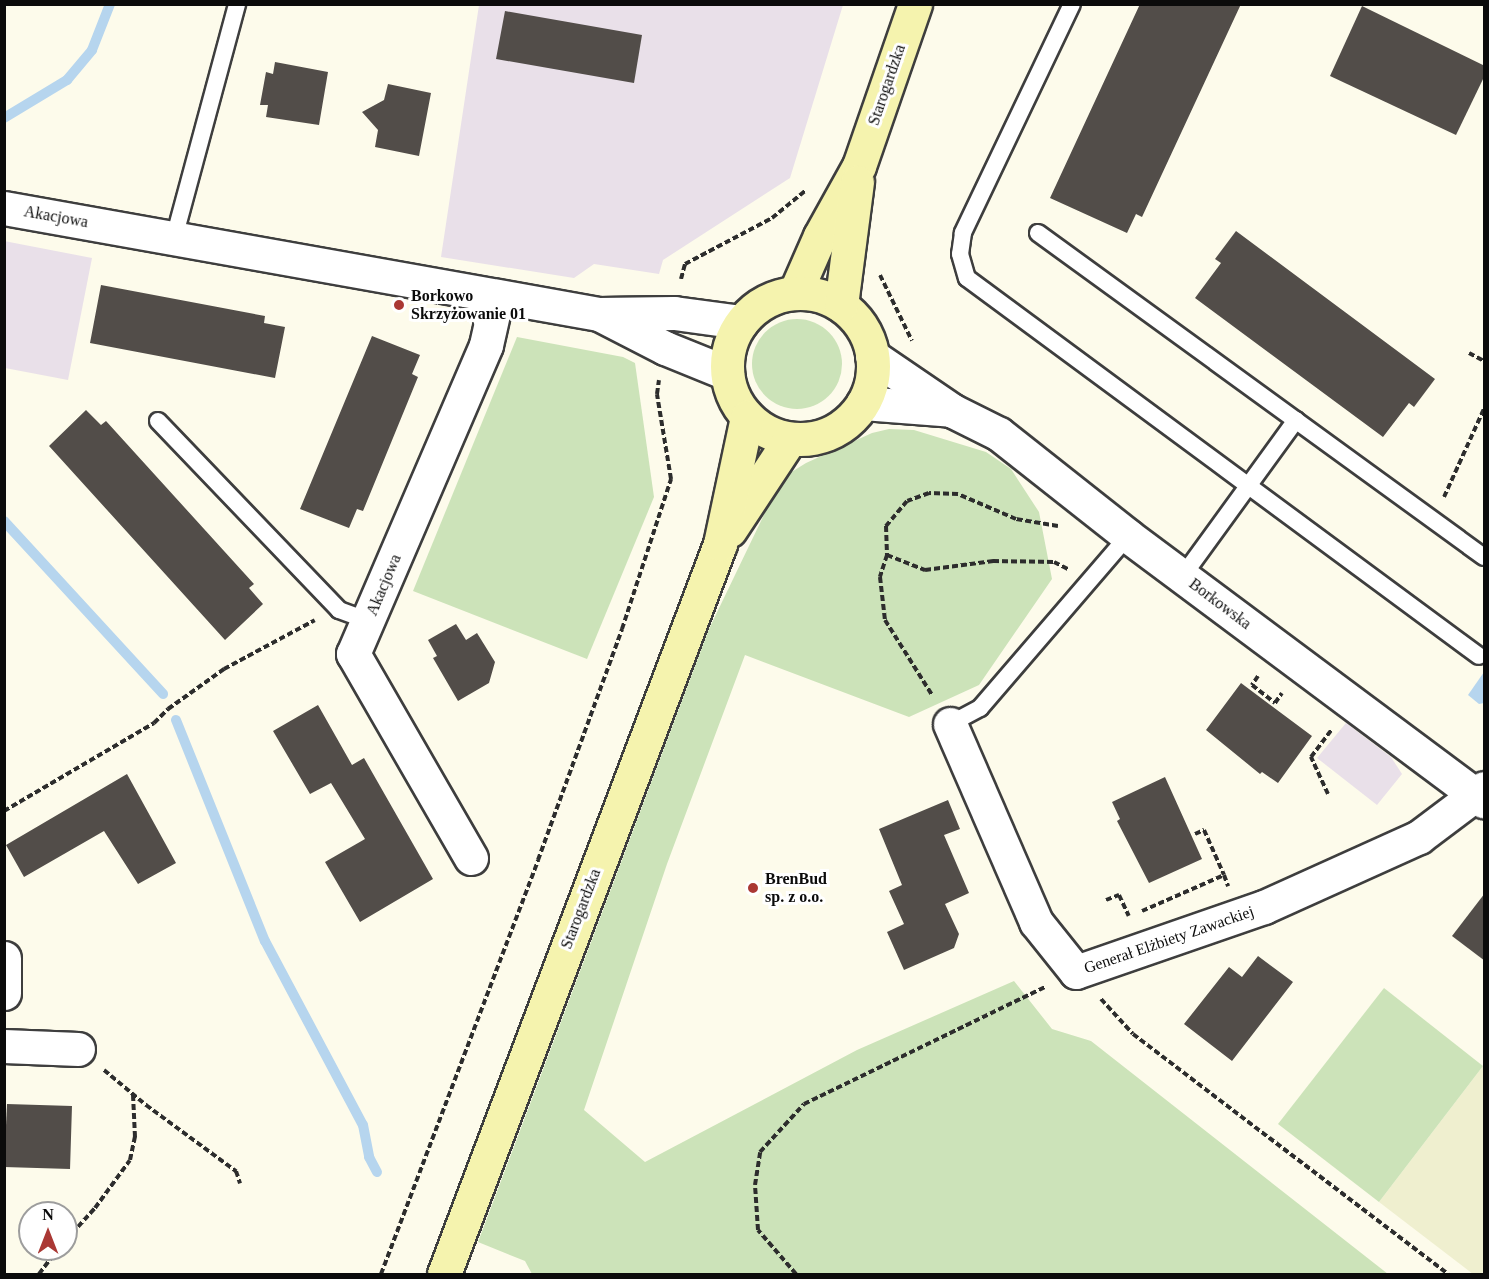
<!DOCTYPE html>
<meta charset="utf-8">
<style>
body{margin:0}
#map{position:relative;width:1489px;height:1279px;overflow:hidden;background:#fdfbeb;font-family:Georgia,serif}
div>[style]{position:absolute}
.industrial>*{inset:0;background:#e9e0e9}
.farmland>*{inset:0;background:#efefcf}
.green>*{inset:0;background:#cce3b9}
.round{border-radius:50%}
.water>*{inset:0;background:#b6d5ee}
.stream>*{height:10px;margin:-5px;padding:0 5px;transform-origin:5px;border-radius:5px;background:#b6d5ee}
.building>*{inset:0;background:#524d49}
.path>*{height:4px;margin-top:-2px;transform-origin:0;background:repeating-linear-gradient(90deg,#2d2d2d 0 6px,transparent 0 9px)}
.roads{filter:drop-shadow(2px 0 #3e3e3e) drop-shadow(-2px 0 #3e3e3e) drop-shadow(0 2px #3e3e3e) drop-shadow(0 -2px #3e3e3e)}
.service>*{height:16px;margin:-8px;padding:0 8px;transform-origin:8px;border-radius:8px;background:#fff}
.minor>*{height:33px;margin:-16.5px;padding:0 16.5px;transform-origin:16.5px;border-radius:16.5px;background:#fff}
.tertiary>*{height:33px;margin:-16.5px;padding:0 16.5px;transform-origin:16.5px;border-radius:16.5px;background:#fff}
.secondary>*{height:33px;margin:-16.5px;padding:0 16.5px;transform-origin:16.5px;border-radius:16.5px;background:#f5f3ae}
.secondary>.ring{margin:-16.5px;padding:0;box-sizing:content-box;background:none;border:33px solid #f5f3ae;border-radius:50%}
.dots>*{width:16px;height:16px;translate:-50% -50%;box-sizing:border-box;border:3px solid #fff;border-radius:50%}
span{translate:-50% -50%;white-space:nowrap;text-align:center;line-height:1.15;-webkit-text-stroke:6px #fff;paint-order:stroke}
.street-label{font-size:16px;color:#0b0b0b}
.poi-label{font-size:16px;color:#0b0b0b;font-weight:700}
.left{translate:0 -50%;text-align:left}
.frame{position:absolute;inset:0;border:6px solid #0b0b0b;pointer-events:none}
.north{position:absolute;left:18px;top:1201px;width:60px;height:60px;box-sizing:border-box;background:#fff;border:2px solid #9d9d9d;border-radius:50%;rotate:0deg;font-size:16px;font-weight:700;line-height:24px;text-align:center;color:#0b0b0b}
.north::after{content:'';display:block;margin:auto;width:21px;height:27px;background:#aa3834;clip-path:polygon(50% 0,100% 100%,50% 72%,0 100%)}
</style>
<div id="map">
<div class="industrial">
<i style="clip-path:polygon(479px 5px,843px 5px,790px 178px,663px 260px,659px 274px,594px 264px,574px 278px,441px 257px)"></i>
<i style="clip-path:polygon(4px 241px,92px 258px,68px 380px,5px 368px)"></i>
<i style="clip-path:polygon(1346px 723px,1391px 757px,1402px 774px,1377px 805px,1317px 758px)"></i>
</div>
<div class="farmland">
<i style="clip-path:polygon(1483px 1066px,1484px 1271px,1482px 1274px,1473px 1274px,1379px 1202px)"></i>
</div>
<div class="green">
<i class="round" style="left:752px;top:319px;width:90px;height:90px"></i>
<i style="clip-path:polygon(517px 337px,623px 357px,635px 363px,654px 497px,587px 659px,413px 591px)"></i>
<i style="clip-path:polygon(889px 429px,914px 430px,986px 452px,1011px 469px,1039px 512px,1052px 579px,979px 685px,909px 717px,745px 655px,667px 864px,584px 1110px,645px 1162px,857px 1050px,1014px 981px,1052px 1029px,1091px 1041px,1388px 1274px,532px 1274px,525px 1261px,478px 1242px,709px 629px,772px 498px,790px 473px,806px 463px,872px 433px)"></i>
<i style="clip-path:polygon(1384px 988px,1483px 1066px,1379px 1202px,1278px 1124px)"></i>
</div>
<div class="water">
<i style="clip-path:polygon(1484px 672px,1484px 703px,1479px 704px,1468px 695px)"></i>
</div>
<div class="stream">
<i style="left:4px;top:118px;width:74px;rotate:-31.1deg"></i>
<i style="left:67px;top:80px;width:39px;rotate:-50deg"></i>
<i style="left:92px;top:50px;width:49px;rotate:-68.6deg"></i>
<i style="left:4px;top:521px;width:235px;rotate:47.4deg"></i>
<i style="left:176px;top:720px;width:238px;rotate:68.1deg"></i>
<i style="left:265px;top:941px;width:208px;rotate:62deg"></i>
<i style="left:363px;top:1125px;width:33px;rotate:79deg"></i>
<i style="left:369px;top:1157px;width:17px;rotate:62deg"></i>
</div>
<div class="building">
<i style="clip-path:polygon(1140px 4px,1241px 4px,1142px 217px,1136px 214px,1127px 233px,1050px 198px)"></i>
<i style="clip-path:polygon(1362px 6px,1485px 66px,1485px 75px,1456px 135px,1330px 76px)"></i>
<i style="clip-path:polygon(505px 11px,642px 35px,634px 83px,496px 59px)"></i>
<i style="clip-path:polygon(275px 62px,328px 72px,319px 125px,266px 117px,268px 105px,260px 105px,266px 72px,273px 74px)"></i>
<i style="clip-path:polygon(388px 84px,431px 93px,419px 156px,375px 147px,378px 130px,362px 112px,384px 100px)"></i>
<i style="clip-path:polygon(1236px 231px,1435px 379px,1414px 407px,1409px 403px,1383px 437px,1195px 298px,1221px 263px,1215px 259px)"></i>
<i style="clip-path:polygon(101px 285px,265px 316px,264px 323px,285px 327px,275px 378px,90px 343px)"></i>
<i style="clip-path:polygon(372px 336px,420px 355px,412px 374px,418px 377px,363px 511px,357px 509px,349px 528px,300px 509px)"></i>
<i style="clip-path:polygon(86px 410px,101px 425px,106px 421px,254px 584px,249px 588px,263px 604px,225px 640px,49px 446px)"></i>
<i style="clip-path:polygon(456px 624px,466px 640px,477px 633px,495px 662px,489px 683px,458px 701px,433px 658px,437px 656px,428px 640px)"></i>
<i style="clip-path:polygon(1241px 683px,1312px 736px,1278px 783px,1262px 772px,1260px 774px,1206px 730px)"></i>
<i style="clip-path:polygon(318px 705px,352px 765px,364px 758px,433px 879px,360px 922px,325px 862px,365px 839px,331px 783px,310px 794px,273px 731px)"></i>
<i style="clip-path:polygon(127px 774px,176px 863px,138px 884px,104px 831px,24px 877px,6px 845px)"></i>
<i style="clip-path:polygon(1165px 777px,1202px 859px,1149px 883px,1117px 821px,1120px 819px,1112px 802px)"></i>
<i style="clip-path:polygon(948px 800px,960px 829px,944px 835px,969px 893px,945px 904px,959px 934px,954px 948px,904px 970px,887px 932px,904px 924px,889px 891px,902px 885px,879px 829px)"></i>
<i style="clip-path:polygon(1485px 893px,1485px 961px,1452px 936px)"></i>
<i style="clip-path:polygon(1258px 956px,1293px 982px,1232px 1061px,1184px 1024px,1229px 967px,1242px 977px)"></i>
<i style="clip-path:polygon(7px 1104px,72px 1106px,70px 1169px,4px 1167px)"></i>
</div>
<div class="path">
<i style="left:880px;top:275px;width:73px;rotate:64.1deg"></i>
<i style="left:681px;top:279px;width:16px;rotate:-75deg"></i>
<i style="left:685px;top:264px;width:98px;rotate:-27.9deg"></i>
<i style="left:772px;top:218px;width:43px;rotate:-39.3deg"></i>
<i style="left:1469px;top:353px;width:17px;rotate:28deg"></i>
<i style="left:1444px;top:497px;width:97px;rotate:-65.6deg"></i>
<i style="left:1058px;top:526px;width:43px;rotate:-170.5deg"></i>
<i style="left:1016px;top:519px;width:63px;rotate:-156.7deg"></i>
<i style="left:958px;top:494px;width:29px;rotate:-178deg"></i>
<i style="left:929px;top:493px;width:23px;rotate:160deg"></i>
<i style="left:907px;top:501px;width:33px;rotate:130deg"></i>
<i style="left:886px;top:526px;width:29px;rotate:88deg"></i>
<i style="left:887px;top:555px;width:41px;rotate:21.5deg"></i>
<i style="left:925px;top:570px;width:69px;rotate:-7.5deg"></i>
<i style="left:993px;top:561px;width:61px;rotate:0.9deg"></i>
<i style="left:1054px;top:562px;width:16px;rotate:27deg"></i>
<i style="left:887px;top:555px;width:23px;rotate:108deg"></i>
<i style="left:880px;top:577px;width:43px;rotate:83.4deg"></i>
<i style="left:885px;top:620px;width:89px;rotate:57.9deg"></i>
<i style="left:1258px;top:676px;width:11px;rotate:124deg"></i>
<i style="left:1252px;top:685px;width:29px;rotate:38deg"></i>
<i style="left:1275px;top:703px;width:12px;rotate:-55deg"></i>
<i style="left:1328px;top:794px;width:41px;rotate:-114.7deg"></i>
<i style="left:1311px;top:757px;width:34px;rotate:-53deg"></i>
<i style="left:4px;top:811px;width:174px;rotate:-30.4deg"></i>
<i style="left:154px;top:723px;width:20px;rotate:-45deg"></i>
<i style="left:168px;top:709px;width:69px;rotate:-35.5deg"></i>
<i style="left:224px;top:669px;width:103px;rotate:-28.3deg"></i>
<i style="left:1195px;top:834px;width:10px;rotate:-24deg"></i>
<i style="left:1204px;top:830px;width:49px;rotate:66deg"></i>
<i style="left:1106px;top:900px;width:14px;rotate:-21deg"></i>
<i style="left:1119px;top:895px;width:23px;rotate:65deg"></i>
<i style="left:1142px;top:911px;width:90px;rotate:-23.7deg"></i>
<i style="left:1224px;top:875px;width:12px;rotate:70deg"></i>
<i style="left:1101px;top:999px;width:47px;rotate:47.6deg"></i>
<i style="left:1133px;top:1034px;width:396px;rotate:37.3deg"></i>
<i style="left:104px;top:1070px;width:55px;rotate:39.8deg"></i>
<i style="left:146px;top:1105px;width:112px;rotate:36.3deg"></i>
<i style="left:236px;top:1171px;width:13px;rotate:72deg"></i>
<i style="left:66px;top:1240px;width:43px;rotate:-47.8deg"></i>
<i style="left:95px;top:1208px;width:59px;rotate:-53.9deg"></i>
<i style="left:130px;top:1160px;width:24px;rotate:-78deg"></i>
<i style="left:135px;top:1137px;width:43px;rotate:-92.7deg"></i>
<i style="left:39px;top:1274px;width:31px;rotate:-53deg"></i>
<i style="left:381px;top:1274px;width:443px;rotate:-69.2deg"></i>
<i style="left:538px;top:860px;width:246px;rotate:-70deg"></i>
<i style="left:622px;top:629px;width:158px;rotate:-71.9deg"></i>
<i style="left:671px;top:479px;width:86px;rotate:-99.4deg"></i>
<i style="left:657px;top:394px;width:14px;rotate:-82deg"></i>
<i style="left:796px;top:1274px;width:58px;rotate:-130.8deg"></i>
<i style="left:758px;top:1230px;width:45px;rotate:-93.8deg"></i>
<i style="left:755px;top:1185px;width:33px;rotate:-81deg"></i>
<i style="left:760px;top:1152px;width:65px;rotate:-47.5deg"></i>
<i style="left:804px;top:1104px;width:268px;rotate:-25.9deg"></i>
</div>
<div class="roads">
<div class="service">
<i style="left:1072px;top:4px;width:254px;rotate:115.5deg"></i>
<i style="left:963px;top:233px;width:21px;rotate:98deg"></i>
<i style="left:960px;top:254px;width:25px;rotate:74deg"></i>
<i style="left:967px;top:278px;width:636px;rotate:36.44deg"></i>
<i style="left:1038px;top:233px;width:551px;rotate:36deg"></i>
<i style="left:174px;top:238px;width:242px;rotate:-74.9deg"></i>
<i style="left:158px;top:421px;width:262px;rotate:46.2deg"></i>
<i style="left:339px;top:610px;width:32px;rotate:20deg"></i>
<i style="left:1182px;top:577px;width:194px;rotate:-54deg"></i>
<i style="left:950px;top:724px;width:34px;rotate:-28deg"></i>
<i style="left:980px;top:708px;width:227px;rotate:-49.3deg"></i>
</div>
<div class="minor">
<i style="left:950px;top:724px;width:216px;rotate:66.5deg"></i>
<i style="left:1036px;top:922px;width:64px;rotate:51.3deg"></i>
<i style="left:1076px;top:972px;width:199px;rotate:-19.1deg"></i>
<i style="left:1264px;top:907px;width:170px;rotate:-24.3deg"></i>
<i style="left:1419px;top:837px;width:81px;rotate:-37deg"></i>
<i style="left:471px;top:858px;width:236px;rotate:-120deg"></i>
<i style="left:353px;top:654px;width:336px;rotate:-66.7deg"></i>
<i style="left:486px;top:345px;width:50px;rotate:-77.3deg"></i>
<i style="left:4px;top:958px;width:35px;rotate:90deg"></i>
<i style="left:4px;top:1046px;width:74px;rotate:2.3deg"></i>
</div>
<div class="tertiary">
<i style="left:4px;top:208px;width:604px;rotate:10.1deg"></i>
<i style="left:599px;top:314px;width:75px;rotate:-0.8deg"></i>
<i style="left:674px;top:313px;width:68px;rotate:7.7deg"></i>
<i style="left:603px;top:316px;width:70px;rotate:27.3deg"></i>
<i style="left:665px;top:348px;width:67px;rotate:22deg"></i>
<i style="left:872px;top:356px;width:98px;rotate:34.2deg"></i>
<i style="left:953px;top:411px;width:51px;rotate:26.6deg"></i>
<i style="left:999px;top:434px;width:164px;rotate:38.3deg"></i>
<i style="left:1128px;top:536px;width:444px;rotate:36.7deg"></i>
<i style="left:863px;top:403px;width:88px;rotate:4.5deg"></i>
</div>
<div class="secondary">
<i style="left:795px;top:293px;width:62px;rotate:-66.3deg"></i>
<i style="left:820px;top:236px;width:80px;rotate:-60.9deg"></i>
<i style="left:859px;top:166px;width:171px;rotate:-70.9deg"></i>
<i class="ring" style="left:727px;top:293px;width:113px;height:113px"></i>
<i style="left:841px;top:305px;width:124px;rotate:-82.6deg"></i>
<i style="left:730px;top:530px;width:109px;rotate:-56.6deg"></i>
<i style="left:444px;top:1274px;width:780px;rotate:-69.29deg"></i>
<i style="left:720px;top:544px;width:130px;rotate:-78deg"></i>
</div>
</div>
<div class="dots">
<i style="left:399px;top:305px;background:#aa3834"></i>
<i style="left:753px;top:888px;background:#aa3834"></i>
</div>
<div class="street-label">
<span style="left:887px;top:85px;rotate:-71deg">Starogardzka</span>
<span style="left:56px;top:217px;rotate:10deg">Akacjowa</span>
<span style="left:384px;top:585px;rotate:-67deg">Akacjowa</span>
<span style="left:1220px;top:604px;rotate:37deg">Borkowska</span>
<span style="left:581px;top:909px;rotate:-69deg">Starogardzka</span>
<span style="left:1169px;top:940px;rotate:-19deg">Generał Elżbiety Zawackiej</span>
</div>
<div class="poi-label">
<span class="left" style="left:411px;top:305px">Borkowo<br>Skrzyżowanie 01</span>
<span class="left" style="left:765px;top:888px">BrenBud<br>sp. z o.o.</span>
</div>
<div class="frame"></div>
<div class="north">N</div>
</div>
